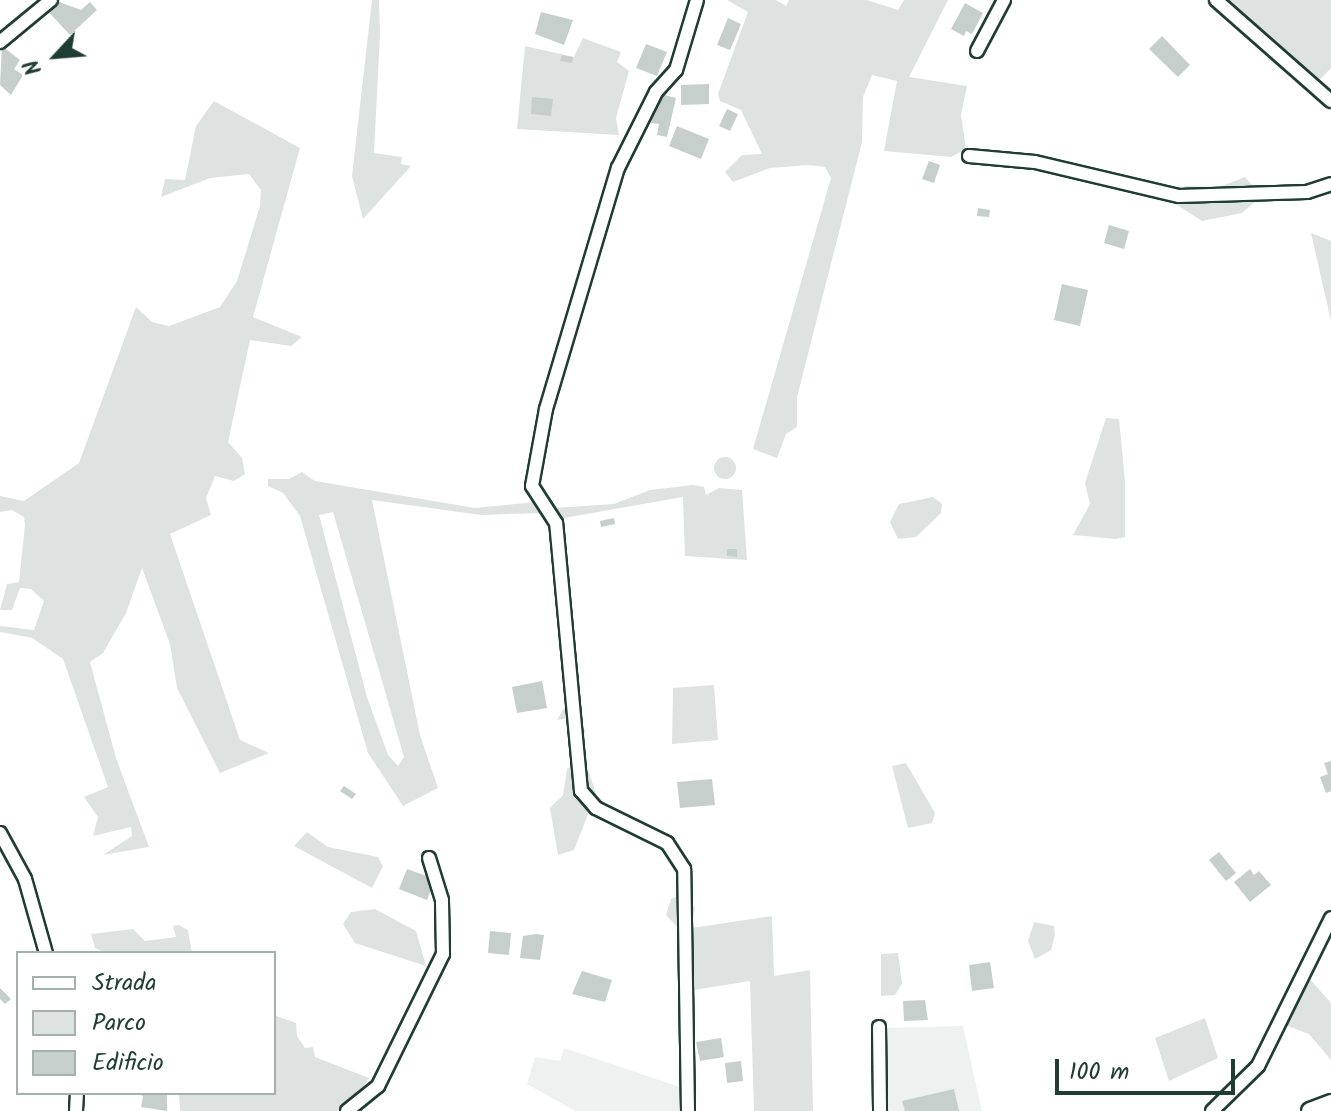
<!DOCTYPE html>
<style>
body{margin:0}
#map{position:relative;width:1331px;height:1111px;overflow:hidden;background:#fff;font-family:Kalam,sans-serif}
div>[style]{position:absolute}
.built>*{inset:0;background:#eef1f0}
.green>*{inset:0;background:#dee3e2}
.round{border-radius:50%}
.building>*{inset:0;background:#c7cfcc}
.roads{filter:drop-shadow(2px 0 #1f3d34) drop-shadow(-2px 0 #1f3d34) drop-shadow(0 2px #1f3d34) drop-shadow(0 -2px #1f3d34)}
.minor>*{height:12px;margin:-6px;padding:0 6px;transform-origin:6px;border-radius:6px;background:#fff}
.secondary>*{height:16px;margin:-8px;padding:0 8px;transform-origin:8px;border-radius:8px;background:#fff}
span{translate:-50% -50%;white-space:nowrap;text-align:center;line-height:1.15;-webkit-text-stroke:6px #fff;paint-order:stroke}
.legend{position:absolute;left:16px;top:951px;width:260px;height:144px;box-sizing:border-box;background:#fff;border:2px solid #a5b1ae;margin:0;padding:10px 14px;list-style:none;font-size:24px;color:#1f3d34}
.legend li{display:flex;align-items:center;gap:16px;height:40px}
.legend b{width:40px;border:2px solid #a5b1ae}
.north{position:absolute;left:16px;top:16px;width:80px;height:80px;-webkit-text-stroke:6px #fff;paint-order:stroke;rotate:244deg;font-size:22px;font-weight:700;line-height:32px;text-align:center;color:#1f3d34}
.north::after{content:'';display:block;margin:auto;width:28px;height:36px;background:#1f3d34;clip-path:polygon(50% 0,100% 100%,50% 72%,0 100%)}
.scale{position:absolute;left:1055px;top:1059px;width:180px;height:36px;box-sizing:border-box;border:4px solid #1f3d34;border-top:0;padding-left:10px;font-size:24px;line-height:28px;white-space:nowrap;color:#1f3d34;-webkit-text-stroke:6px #fff;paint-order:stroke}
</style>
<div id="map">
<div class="built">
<i style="clip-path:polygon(963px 1026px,982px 1111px,882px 1111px,881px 1028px)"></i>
<i style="clip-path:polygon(564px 1048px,680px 1087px,681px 1111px,575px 1111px,527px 1084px,535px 1057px,560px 1061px)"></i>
</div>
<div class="green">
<i style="clip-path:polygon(372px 0,379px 0,380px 35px,374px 153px,402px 157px,401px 164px,411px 166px,363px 219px,352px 176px)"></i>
<i style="clip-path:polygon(727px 0,776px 0,786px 6px,789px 0,867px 0,898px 10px,904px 0,948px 0,909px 77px,967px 86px,961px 115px,966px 149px,951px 157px,884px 151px,897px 81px,872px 75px,863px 97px,862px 142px,797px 397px,797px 427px,786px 434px,777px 458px,753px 449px,831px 178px,825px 167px,808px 165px,770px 168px,733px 182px,725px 172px,742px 155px,762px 154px,741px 110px,720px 101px,718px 94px,748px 12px)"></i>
<i style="clip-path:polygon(1222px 0,1331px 0,1331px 68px,1315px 85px)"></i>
<i style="clip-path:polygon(583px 38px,621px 52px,617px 62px,629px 71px,616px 118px,619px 135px,517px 129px,525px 46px,574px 57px)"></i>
<i style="clip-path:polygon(214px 101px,300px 148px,253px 317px,302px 337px,291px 346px,250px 340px,228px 442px,242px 458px,245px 474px,234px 481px,215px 476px,206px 498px,211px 515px,170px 534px,240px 740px,269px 753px,220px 773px,177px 688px,170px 644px,142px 568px,126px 613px,103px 653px,90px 662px,116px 758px,149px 847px,103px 855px,132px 836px,131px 827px,93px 836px,98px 817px,84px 797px,108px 787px,63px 659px,32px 638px,0 632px,0 626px,34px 630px,44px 601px,31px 589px,20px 588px,12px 610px,0 610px,7px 584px,19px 582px,25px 525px,24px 517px,12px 510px,0 512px,0 496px,24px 501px,79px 463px,136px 307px,152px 322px,169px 326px,220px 307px,237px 281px,260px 206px,261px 190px,249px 174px,210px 178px,161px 197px,165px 179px,185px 180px,196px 126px)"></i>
<i style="clip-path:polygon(1245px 177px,1255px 188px,1257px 200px,1242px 213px,1202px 221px,1174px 203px,1185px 186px,1219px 187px)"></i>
<i style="clip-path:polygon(1311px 233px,1331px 241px,1331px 321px)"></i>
<i style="clip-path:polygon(1106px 418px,1119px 419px,1125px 481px,1125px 537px,1116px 539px,1073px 535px,1090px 504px,1085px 483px)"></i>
<i class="round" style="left:714px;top:457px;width:22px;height:22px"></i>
<i style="clip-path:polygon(evenodd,302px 472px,315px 481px,475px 508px,534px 502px,541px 513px,481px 515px,372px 500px,420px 735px,438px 788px,403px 806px,368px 753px,300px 516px,283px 493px,268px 486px,268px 479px,289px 479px,302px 472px,333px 512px,404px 757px,398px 766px,388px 755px,367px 697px,319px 515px,333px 512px)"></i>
<i style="clip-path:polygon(693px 485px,704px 487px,706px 495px,719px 488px,742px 490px,747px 560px,685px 556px,683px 497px,558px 519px,554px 508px,614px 504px,650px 490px)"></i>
<i style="clip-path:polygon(933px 497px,942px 504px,941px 513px,916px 537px,898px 539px,890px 522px,899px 504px)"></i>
<i style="clip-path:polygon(714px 685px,718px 740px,672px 744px,673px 688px)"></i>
<i style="clip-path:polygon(568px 701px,585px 730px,579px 766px,589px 772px,596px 794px,574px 850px,558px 855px,550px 808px,563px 795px,567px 769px,573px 766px,569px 718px,557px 720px)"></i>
<i style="clip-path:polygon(906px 763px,935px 813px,932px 823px,908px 828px,892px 766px)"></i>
<i style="clip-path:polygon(307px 832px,328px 847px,378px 857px,383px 866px,372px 888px,294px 846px)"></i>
<i style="clip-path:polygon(685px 893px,695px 908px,691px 928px,772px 916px,774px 976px,810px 970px,813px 1111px,754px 1111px,750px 981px,688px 991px,680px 930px,666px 915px,671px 899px)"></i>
<i style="clip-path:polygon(375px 909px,416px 931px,426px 966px,355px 943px,343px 924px,351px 912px)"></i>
<i style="clip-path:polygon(1034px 922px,1054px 926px,1055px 935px,1051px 950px,1035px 959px,1028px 941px)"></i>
<i style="clip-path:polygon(179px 925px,188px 930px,192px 953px,106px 953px,95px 948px,91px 934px,133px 929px,145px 941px,176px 937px,173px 926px)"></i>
<i style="clip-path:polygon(898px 953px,902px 984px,895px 995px,881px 996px,881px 954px)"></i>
<i style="clip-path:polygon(1308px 977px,1331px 1003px,1331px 1060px,1309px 1034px,1285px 1025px)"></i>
<i style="clip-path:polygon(274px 1015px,296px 1023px,297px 1036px,305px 1048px,313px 1047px,315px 1057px,369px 1078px,363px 1087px,337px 1111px,180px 1111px,179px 1093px,274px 1093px)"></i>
<i style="clip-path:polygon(1205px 1018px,1218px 1058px,1169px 1081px,1155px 1038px)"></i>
</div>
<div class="building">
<i style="clip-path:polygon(54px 0,81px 10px,90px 2px,97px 10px,70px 35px,45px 8px)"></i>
<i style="clip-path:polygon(965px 3px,983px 13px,972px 34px,966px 31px,964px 36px,951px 29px)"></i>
<i style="clip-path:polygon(541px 12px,573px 20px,564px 45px,535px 34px)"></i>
<i style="clip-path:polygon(728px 18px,741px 24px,730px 50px,717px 45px)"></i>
<i style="clip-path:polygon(1162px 36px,1190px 65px,1178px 77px,1149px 49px)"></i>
<i style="clip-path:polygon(646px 44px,667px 52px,657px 76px,636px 68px)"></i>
<i style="clip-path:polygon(2px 46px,20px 60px,14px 69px,23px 75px,11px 95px,0 85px)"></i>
<i style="clip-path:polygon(562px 55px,573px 57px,572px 63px,560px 61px)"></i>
<i style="clip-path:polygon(709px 84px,709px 104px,681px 105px,681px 85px)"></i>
<i style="clip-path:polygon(657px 93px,676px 98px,667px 137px,657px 135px,659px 124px,651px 123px)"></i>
<i style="clip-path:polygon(532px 97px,553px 99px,551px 116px,531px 114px)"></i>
<i style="clip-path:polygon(727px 109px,738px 114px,730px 131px,719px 126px)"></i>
<i style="clip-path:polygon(677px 126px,709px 139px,701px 159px,669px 146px)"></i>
<i style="clip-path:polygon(929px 161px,940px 165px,934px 183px,922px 179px)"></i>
<i style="clip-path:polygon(978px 208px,990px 210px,989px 217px,977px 216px)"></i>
<i style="clip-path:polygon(1109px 225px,1129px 231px,1124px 249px,1104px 243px)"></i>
<i style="clip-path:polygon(1062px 284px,1088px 290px,1080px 326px,1054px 320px)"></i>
<i style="clip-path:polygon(614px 518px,615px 524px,601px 527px,600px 521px)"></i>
<i style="clip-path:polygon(727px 549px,737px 549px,737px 557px,727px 556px)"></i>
<i style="clip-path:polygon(542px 681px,547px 708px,517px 713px,512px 687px)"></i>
<i style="clip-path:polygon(1331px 761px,1331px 791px,1326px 793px,1320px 777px,1328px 774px,1324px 763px)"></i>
<i style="clip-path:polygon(712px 779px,715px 805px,680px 808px,677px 782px)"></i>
<i style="clip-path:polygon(344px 786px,356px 794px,352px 799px,340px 791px)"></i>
<i style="clip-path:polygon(1219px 852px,1236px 873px,1226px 881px,1209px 860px)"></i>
<i style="clip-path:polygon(407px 869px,435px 879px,427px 900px,399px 889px)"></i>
<i style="clip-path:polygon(1250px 869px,1254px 875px,1259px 871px,1271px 885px,1250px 902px,1234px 882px)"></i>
<i style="clip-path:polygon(490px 931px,511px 933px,509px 955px,488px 953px)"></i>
<i style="clip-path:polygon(536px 934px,544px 935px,540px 960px,520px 958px,523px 936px)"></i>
<i style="clip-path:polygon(990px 962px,994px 988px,972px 991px,969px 965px)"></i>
<i style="clip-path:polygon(582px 971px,612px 980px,605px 1002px,572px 994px)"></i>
<i style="clip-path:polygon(0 988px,11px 999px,5px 1004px,0 999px)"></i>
<i style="clip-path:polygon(925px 1000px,928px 1020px,904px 1021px,903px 1001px)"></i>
<i style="clip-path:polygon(721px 1038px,724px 1057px,700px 1061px,696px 1042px)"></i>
<i style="clip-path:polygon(741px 1061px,743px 1081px,727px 1083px,725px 1063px)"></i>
<i style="clip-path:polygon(954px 1089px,959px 1111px,905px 1111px,902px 1101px)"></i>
<i style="clip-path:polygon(136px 1093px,167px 1093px,167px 1111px,141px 1107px,143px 1096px)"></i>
</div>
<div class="roads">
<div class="minor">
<i style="left:1216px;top:0;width:153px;rotate:41.3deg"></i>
<i style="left:0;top:42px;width:66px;rotate:-39.5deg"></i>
<i style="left:977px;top:51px;width:58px;rotate:-62.1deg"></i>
<i style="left:969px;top:156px;width:66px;rotate:5.2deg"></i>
<i style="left:1035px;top:162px;width:148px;rotate:13.3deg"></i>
<i style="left:1179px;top:196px;width:128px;rotate:-1.8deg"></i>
<i style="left:1307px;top:192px;width:25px;rotate:-18deg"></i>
<i style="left:0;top:833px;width:52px;rotate:61.5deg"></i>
<i style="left:25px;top:879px;width:77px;rotate:74.2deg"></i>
<i style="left:879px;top:1027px;width:84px;rotate:89.3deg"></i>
<i style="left:76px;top:1111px;width:18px;rotate:-87deg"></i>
<i style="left:347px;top:1111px;width:40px;rotate:-39deg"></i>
<i style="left:378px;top:1086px;width:147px;rotate:-63.8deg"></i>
<i style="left:443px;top:954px;width:54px;rotate:-91.1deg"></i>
<i style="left:442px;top:900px;width:44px;rotate:-107.2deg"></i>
<i style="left:688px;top:1111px;width:242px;rotate:-90.9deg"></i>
<i style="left:684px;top:869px;width:31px;rotate:-123deg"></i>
<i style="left:667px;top:843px;width:79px;rotate:-153.8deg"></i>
<i style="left:596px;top:808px;width:23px;rotate:-131deg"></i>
<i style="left:581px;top:791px;width:269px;rotate:-95.3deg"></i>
<i style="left:556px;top:523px;width:44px;rotate:-123deg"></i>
<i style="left:532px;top:486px;width:78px;rotate:-79.7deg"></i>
<i style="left:546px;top:409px;width:252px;rotate:-73.4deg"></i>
<i style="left:618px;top:168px;width:85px;rotate:-63.4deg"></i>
<i style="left:656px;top:92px;width:30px;rotate:-48deg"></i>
<i style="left:676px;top:70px;width:73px;rotate:-73.3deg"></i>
<i style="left:1212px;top:1111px;width:64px;rotate:-44.4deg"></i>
<i style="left:1258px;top:1066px;width:165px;rotate:-63.7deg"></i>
</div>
<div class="secondary">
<i style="left:1310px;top:1111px;width:22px;rotate:-21deg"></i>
</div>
</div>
<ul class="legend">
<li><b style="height:10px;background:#fff"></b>Strada</li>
<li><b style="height:22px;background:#dee3e2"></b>Parco</li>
<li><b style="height:22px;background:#c7cfcc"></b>Edificio</li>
</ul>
<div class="north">N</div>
<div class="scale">100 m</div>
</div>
